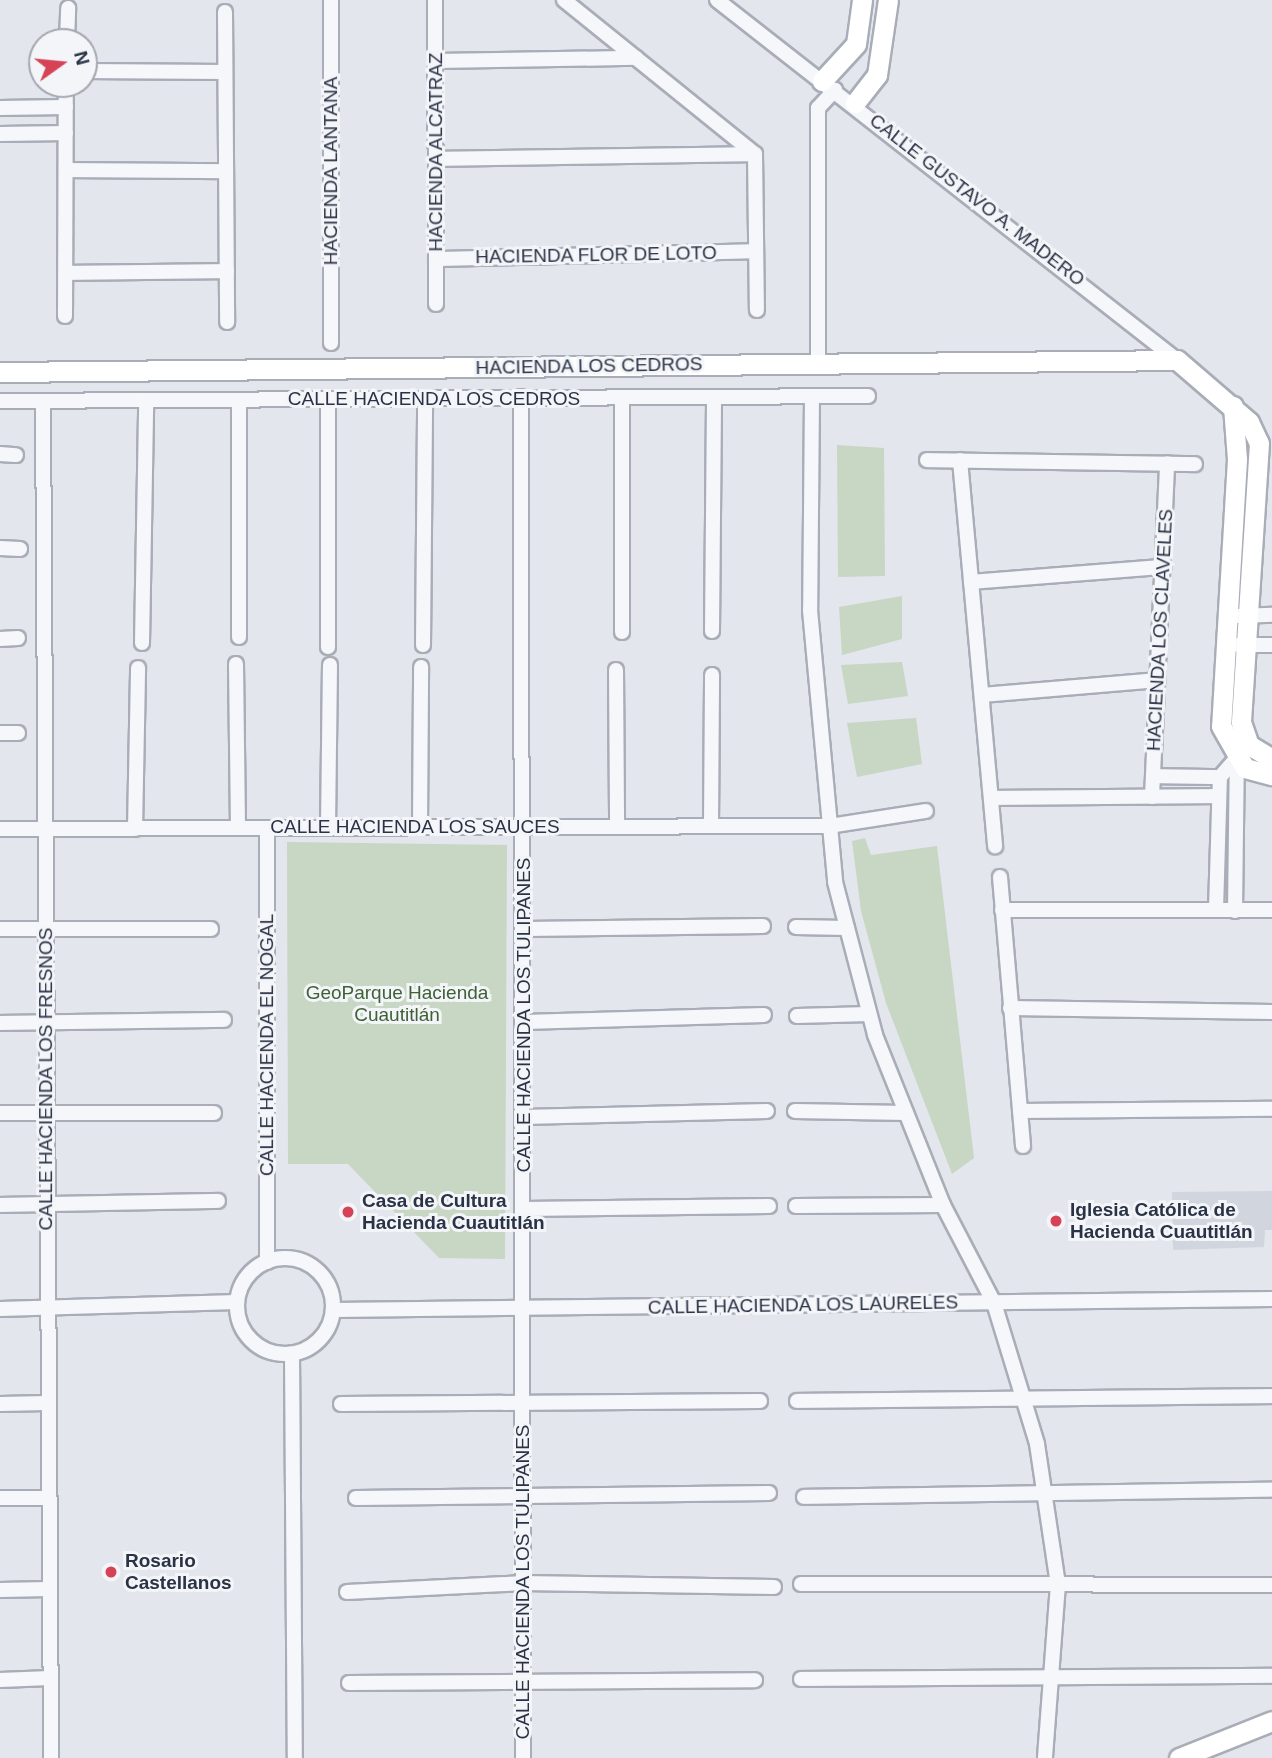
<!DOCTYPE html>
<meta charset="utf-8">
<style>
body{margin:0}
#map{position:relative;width:1272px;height:1758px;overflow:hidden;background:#e3e6ec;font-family:Arial,sans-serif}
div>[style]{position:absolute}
.built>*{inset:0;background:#d1d5de}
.green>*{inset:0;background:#c8d6c4}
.roads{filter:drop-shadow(2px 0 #a8adb7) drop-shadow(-2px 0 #a8adb7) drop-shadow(0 2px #a8adb7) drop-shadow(0 -2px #a8adb7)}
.street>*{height:14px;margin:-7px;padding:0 7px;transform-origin:7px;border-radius:7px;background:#f6f7fa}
.street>.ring{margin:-7px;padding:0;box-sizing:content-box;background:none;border:14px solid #f6f7fa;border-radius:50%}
.secondary>*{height:19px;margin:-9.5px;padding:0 9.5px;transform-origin:9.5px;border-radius:9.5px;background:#fff}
.dots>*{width:19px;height:19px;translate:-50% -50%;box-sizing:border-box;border:4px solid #f3f5f9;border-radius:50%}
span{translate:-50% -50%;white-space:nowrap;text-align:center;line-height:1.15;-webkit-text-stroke:6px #f3f5f9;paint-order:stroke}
.street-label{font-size:19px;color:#2a3345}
.park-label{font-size:19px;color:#3e6236}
.poi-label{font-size:19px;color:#2a3345;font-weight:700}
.left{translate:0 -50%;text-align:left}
.north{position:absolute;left:28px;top:28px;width:70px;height:70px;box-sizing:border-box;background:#f3f5f9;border:2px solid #a3a7b1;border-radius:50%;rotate:75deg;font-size:19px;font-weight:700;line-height:28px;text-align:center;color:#2a3345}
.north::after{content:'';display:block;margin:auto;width:24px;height:32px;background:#d64357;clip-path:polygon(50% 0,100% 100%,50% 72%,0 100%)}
</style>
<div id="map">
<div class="built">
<i style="clip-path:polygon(1272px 1191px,1272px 1230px,1265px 1230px,1264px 1247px,1173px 1250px,1172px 1192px)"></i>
</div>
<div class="green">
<i style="clip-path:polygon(837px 445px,884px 448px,885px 576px,838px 577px)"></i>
<i style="clip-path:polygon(902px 596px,902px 639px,842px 655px,839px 607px)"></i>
<i style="clip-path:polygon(902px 662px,908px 696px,848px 704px,841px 665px)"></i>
<i style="clip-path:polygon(916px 718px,922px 764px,857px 777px,847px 723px)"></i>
<i style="clip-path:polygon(865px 838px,871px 855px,937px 846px,974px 1158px,952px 1174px,886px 1003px,861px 911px,852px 841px)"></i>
<i style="clip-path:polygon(287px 842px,507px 845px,505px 1259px,439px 1258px,348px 1164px,288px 1164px)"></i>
</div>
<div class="roads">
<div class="street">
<i style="left:331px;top:0;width:343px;rotate:90deg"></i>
<i style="left:435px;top:0;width:304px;rotate:89.8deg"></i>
<i style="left:564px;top:0;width:245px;rotate:38.9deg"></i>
<i style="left:717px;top:0;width:584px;rotate:38.05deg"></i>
<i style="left:225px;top:12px;width:310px;rotate:89.6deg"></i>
<i style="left:67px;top:42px;width:34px;rotate:-88deg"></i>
<i style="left:436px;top:61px;width:200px;rotate:-0.9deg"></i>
<i style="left:84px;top:71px;width:141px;rotate:0.4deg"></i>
<i style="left:0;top:108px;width:66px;rotate:-0.9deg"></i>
<i style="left:0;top:134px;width:66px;rotate:-0.9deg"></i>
<i style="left:755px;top:154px;width:156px;rotate:89.3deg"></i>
<i style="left:436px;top:159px;width:319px;rotate:-0.9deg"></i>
<i style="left:67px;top:170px;width:159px;rotate:0.4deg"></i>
<i style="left:436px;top:259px;width:320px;rotate:-1.4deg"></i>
<i style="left:66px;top:273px;width:161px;rotate:-0.7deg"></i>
<i style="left:65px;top:316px;width:232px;rotate:-89.8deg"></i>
<i style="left:818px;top:364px;width:256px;rotate:-90deg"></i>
<i style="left:818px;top:108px;width:25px;rotate:-47deg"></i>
<i style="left:521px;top:397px;width:1361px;rotate:89.92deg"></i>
<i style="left:812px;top:397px;width:213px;rotate:90.5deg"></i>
<i style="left:810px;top:610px;width:273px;rotate:84.7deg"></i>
<i style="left:835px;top:882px;width:158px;rotate:75.3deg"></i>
<i style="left:875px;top:1035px;width:183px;rotate:68.2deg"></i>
<i style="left:943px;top:1205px;width:110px;rotate:62.5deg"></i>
<i style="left:994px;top:1303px;width:147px;rotate:73deg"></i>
<i style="left:1037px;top:1444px;width:142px;rotate:81.5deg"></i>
<i style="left:1058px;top:1584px;width:174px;rotate:94.3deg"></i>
<i style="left:622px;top:398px;width:234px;rotate:90deg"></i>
<i style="left:239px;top:400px;width:237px;rotate:90deg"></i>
<i style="left:328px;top:400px;width:247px;rotate:90deg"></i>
<i style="left:0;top:401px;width:868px;rotate:-0.33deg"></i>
<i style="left:43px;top:401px;width:1357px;rotate:89.66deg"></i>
<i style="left:0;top:454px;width:16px;rotate:4deg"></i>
<i style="left:927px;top:460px;width:268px;rotate:0.9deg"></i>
<i style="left:960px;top:460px;width:388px;rotate:84.8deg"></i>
<i style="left:0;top:548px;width:20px;rotate:3deg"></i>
<i style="left:971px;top:582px;width:193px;rotate:-4.5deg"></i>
<i style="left:1238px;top:616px;width:34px;rotate:-2deg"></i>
<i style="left:712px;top:631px;width:234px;rotate:-89.5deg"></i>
<i style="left:0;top:639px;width:18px;rotate:-3deg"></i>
<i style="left:142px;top:643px;width:240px;rotate:-89deg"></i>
<i style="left:423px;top:645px;width:247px;rotate:-89.5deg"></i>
<i style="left:1238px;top:645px;width:34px"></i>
<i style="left:236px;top:664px;width:164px;rotate:89.3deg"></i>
<i style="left:616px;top:670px;width:157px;rotate:89.6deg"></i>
<i style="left:983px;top:695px;width:175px;rotate:-4.9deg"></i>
<i style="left:0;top:733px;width:18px"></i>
<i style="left:1153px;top:776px;width:67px;rotate:0.9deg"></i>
<i style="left:1152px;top:797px;width:334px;rotate:-87.4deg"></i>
<i style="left:993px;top:798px;width:225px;rotate:-0.5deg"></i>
<i style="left:711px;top:826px;width:151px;rotate:-89.6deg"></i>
<i style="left:420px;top:827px;width:160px;rotate:-89.6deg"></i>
<i style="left:328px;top:828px;width:163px;rotate:-89.3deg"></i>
<i style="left:0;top:829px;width:829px;rotate:-0.21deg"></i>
<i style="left:829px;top:826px;width:98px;rotate:-8.8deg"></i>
<i style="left:135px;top:829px;width:161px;rotate:-88.9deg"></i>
<i style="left:1000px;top:877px;width:270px;rotate:85.1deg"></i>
<i style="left:1002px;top:910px;width:270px"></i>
<i style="left:1216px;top:910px;width:133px;rotate:-88.3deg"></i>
<i style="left:1220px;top:777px;width:35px;rotate:-49deg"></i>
<i style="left:1235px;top:911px;width:153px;rotate:-89.3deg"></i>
<i style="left:796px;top:927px;width:51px;rotate:1.1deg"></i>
<i style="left:0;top:929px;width:211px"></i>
<i style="left:525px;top:929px;width:238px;rotate:-0.7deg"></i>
<i style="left:1010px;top:1008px;width:262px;rotate:0.9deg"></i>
<i style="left:797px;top:1016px;width:72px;rotate:-1.6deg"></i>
<i style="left:524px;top:1022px;width:240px;rotate:-1.7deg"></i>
<i style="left:0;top:1023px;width:224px;rotate:-0.8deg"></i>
<i style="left:795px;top:1111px;width:111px;rotate:1deg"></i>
<i style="left:1020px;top:1111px;width:252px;rotate:-0.5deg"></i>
<i style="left:0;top:1113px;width:214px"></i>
<i style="left:523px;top:1117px;width:244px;rotate:-1.4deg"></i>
<i style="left:0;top:1205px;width:218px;rotate:-1.1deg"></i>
<i style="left:796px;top:1206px;width:147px;rotate:-0.4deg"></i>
<i style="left:524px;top:1209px;width:245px;rotate:-0.7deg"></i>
<i class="ring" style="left:237px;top:1258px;width:82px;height:82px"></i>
<i style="left:267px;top:1262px;width:434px;rotate:-90deg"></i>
<i style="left:0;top:1309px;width:237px;rotate:-1.7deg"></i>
<i style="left:333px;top:1310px;width:939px;rotate:-0.67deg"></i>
<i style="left:292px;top:1354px;width:404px;rotate:89.6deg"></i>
<i style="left:797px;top:1401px;width:475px;rotate:-0.6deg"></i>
<i style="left:0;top:1404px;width:47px;rotate:-1.2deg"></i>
<i style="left:341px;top:1404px;width:419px;rotate:-0.4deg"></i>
<i style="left:804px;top:1497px;width:468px;rotate:-0.9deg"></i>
<i style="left:0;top:1498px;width:49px"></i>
<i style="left:356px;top:1498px;width:413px;rotate:-0.7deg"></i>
<i style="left:801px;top:1584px;width:471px;rotate:0.1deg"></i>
<i style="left:0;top:1590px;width:49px;rotate:-1.2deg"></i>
<i style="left:347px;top:1592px;width:176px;rotate:-2.9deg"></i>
<i style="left:523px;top:1583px;width:251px;rotate:0.9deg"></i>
<i style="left:801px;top:1679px;width:471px;rotate:-0.4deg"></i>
<i style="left:0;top:1680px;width:50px;rotate:-2.3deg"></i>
<i style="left:349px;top:1683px;width:406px;rotate:-0.4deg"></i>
</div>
<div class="secondary">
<i style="left:822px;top:81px;width:50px;rotate:-47.4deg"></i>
<i style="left:856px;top:44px;width:44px;rotate:-82.2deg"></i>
<i style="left:855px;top:103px;width:36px;rotate:-52deg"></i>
<i style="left:877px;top:75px;width:76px;rotate:-81.7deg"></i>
<i style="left:0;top:372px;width:1177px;rotate:-0.58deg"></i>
<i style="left:1177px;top:360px;width:95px;rotate:40.7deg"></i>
<i style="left:1249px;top:422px;width:23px;rotate:65deg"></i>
<i style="left:1259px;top:443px;width:280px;rotate:93.7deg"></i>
<i style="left:1241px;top:722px;width:24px;rotate:71deg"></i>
<i style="left:1249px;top:745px;width:27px;rotate:31deg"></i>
<i style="left:1233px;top:406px;width:53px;rotate:85.7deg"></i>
<i style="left:1237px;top:459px;width:267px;rotate:93.4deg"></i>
<i style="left:1221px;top:726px;width:48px;rotate:60.3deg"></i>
<i style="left:1245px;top:768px;width:28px;rotate:15deg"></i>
<i style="left:1179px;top:1758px;width:100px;rotate:-21.7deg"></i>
</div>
</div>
<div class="dots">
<i style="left:348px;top:1212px;background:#d64357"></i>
<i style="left:1056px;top:1221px;background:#d64357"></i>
<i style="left:111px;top:1572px;background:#d64357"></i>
</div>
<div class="street-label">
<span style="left:436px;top:152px;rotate:-90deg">HACIENDA ALCATRAZ</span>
<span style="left:331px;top:171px;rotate:-90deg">HACIENDA LANTANA</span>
<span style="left:977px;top:200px;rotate:38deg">CALLE GUSTAVO A. MADERO</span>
<span style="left:596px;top:255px;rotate:-1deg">HACIENDA FLOR DE LOTO</span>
<span style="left:589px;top:366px;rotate:-1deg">HACIENDA LOS CEDROS</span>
<span style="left:434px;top:399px">CALLE HACIENDA LOS CEDROS</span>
<span style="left:1160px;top:630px;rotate:-87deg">HACIENDA LOS CLAVELES</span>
<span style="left:415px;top:827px">CALLE HACIENDA LOS SAUCES</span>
<span style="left:524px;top:1015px;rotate:-90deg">CALLE HACIENDA LOS TULIPANES</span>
<span style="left:267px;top:1045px;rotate:-90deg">CALLE HACIENDA EL NOGAL</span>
<span style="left:46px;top:1079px;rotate:-90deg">CALLE HACIENDA LOS FRESNOS</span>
<span style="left:803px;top:1305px;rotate:-1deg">CALLE HACIENDA LOS LAURELES</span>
<span style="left:523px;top:1582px;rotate:-90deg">CALLE HACIENDA LOS TULIPANES</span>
</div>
<div class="park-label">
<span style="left:397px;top:1004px">GeoParque Hacienda<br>Cuautitlán</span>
</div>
<div class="poi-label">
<span class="left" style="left:362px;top:1212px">Casa de Cultura<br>Hacienda Cuautitlán</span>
<span class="left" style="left:1070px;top:1221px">Iglesia Católica de<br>Hacienda Cuautitlán</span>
<span class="left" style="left:125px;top:1572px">Rosario<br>Castellanos</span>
</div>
<div class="north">N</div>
</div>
